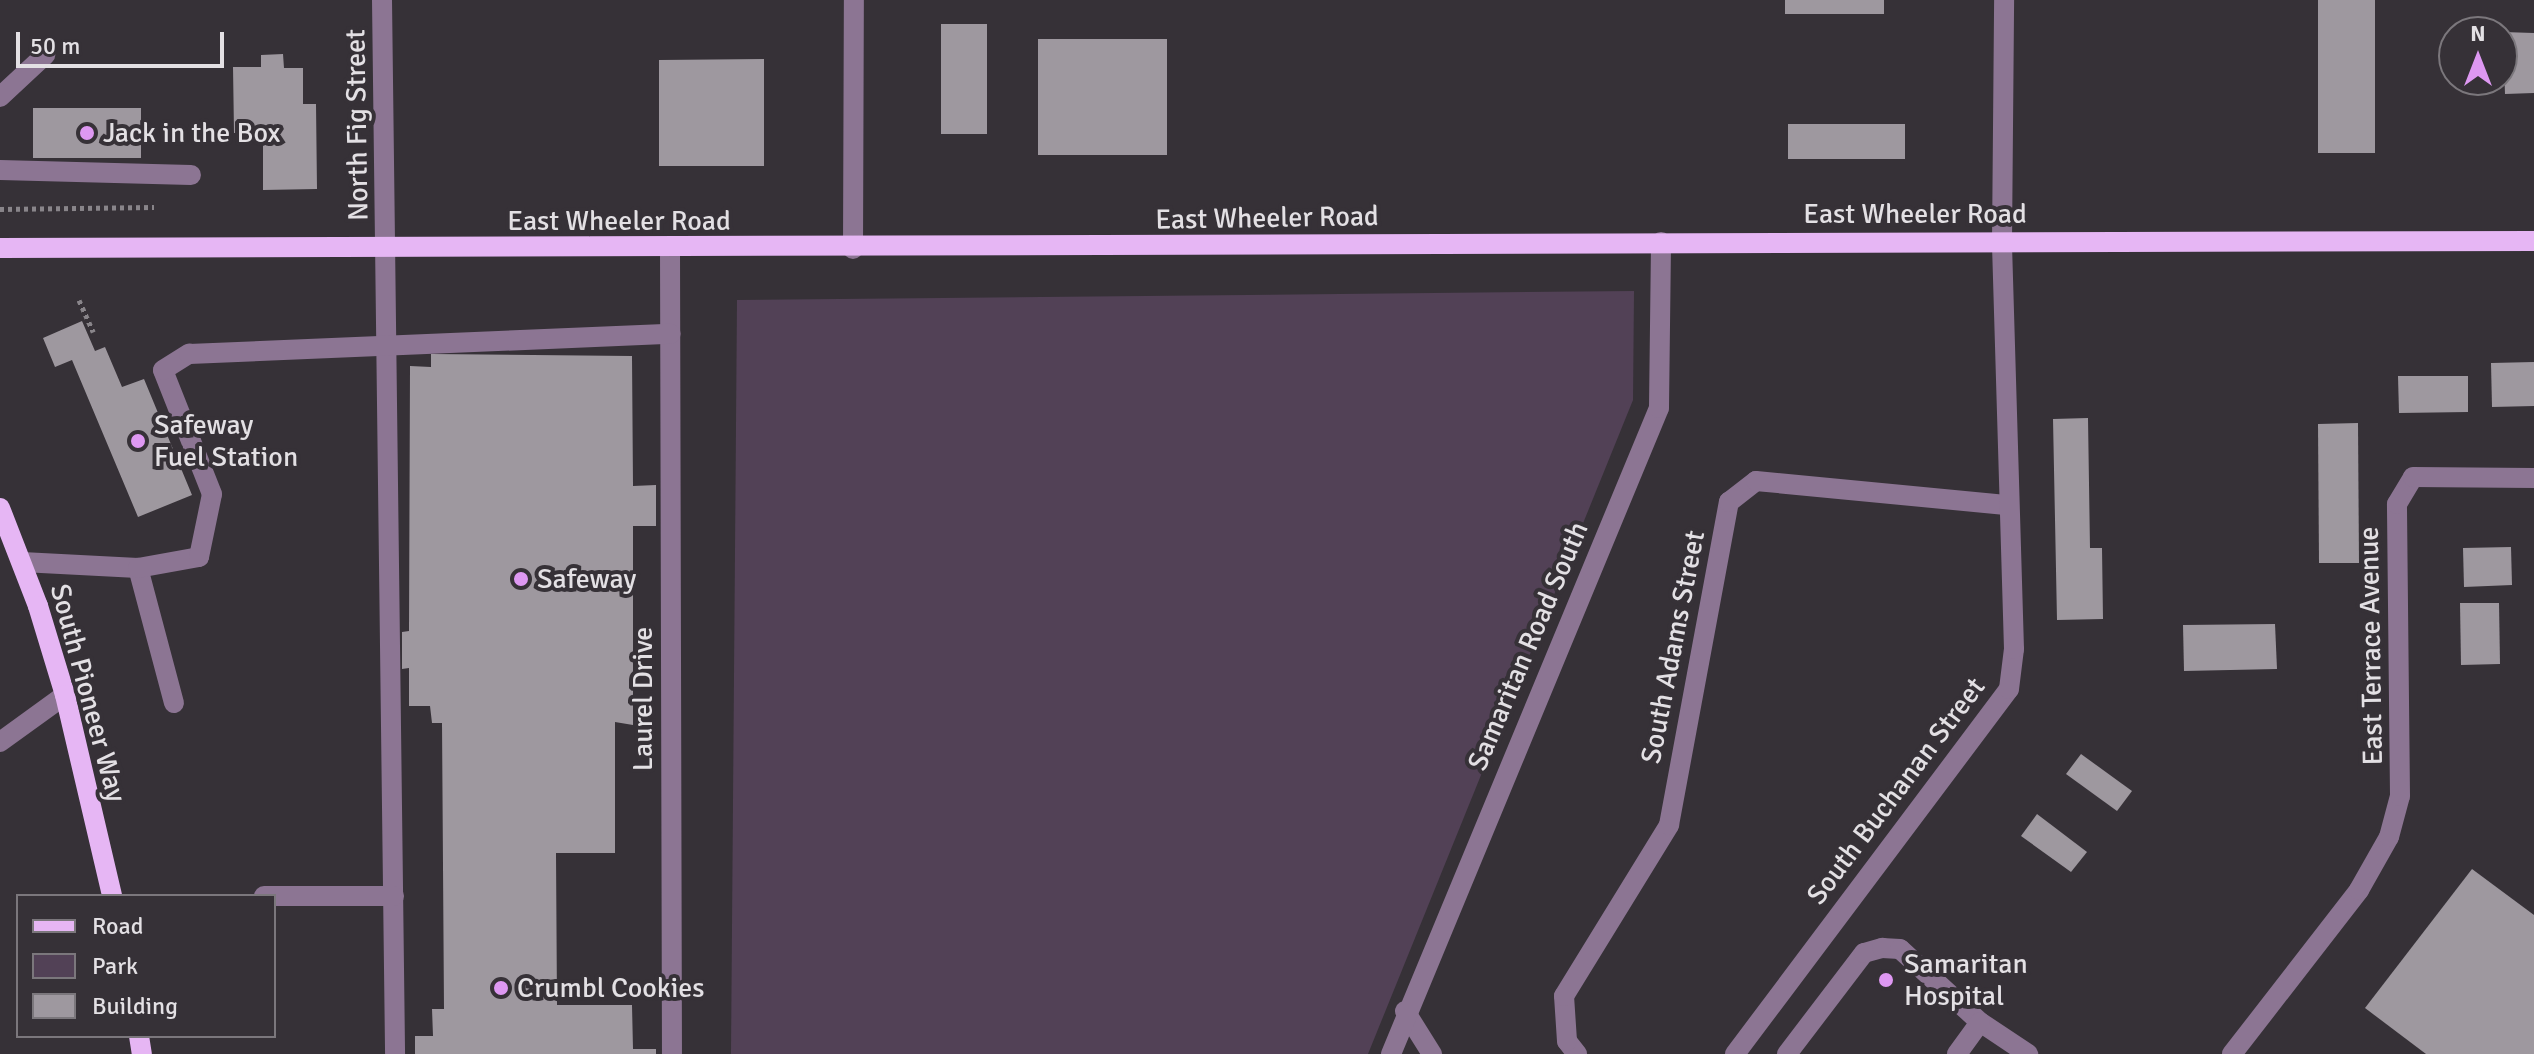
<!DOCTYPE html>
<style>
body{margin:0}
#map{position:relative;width:2534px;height:1054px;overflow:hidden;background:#363137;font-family:Signika,sans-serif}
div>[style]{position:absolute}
.green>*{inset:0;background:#524156}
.building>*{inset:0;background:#9e989f}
.path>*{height:5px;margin-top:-2.5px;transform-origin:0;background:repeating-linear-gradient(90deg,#89858a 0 4px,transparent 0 8px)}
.minor>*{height:20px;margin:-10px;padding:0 10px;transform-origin:10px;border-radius:10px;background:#8c7593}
.major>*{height:20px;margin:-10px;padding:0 10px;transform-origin:10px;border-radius:10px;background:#e6b6f4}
.dots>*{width:22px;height:22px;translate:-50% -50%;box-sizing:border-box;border:4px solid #363137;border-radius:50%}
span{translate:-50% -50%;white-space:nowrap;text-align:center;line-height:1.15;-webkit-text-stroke:8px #363137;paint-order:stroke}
.street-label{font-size:28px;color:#e3e0e4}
.poi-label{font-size:28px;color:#e3e0e4}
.left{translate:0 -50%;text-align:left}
.legend{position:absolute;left:16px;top:894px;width:260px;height:144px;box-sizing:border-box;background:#363137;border:2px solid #7b777c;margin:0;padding:10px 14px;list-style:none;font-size:24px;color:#e3e0e4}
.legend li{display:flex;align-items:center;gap:16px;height:40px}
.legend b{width:40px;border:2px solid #7b777c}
.north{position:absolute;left:2438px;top:16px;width:80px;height:80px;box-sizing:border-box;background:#363137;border:2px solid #7b777c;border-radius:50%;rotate:0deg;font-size:22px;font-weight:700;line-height:32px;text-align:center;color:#e3e0e4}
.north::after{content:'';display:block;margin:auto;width:28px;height:36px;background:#de98f2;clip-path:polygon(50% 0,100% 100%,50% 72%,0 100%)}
.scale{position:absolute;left:16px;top:32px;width:208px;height:36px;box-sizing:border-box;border:4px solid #e3e0e4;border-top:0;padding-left:10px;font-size:24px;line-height:28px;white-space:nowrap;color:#e3e0e4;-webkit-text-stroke:6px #363137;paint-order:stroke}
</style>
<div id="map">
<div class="green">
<i style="clip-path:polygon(1634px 291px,1633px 400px,1368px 1054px,731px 1054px,737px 300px)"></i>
</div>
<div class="building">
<i style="clip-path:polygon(1785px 0,1884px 0,1884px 14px,1785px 14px)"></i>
<i style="clip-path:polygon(2318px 0,2375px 0,2375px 153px,2318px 153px)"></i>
<i style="clip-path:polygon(941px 24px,987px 24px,987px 134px,941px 134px)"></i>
<i style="clip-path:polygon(2503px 32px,2534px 33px,2534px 93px,2505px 94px)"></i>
<i style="clip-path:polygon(1038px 39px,1167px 39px,1167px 155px,1038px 155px)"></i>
<i style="clip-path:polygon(283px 54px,284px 68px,303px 68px,303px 104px,316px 104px,317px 189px,263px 190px,263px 133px,234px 133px,233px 67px,261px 67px,261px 55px)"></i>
<i style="clip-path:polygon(764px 59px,764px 166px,659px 166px,659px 60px)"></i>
<i style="clip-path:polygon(33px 108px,141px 108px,141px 158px,33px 158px)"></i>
<i style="clip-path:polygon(1788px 124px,1905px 124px,1905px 159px,1788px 159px)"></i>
<i style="clip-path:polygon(82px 321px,95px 351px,105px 347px,122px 387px,144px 379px,192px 495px,138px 517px,72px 360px,55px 367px,43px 338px)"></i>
<i style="clip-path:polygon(431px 354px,632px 356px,633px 486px,656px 485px,656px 526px,633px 526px,633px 725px,615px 722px,615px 853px,556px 853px,557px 1005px,632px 1005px,633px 1049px,656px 1049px,656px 1054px,415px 1054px,415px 1036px,433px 1036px,432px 1009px,444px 1009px,442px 723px,432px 723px,430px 706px,409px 706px,409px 668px,402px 669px,402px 632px,409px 631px,410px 366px,431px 367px)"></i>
<i style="clip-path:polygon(2534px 362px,2534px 406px,2492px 407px,2491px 363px)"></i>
<i style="clip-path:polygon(2398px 376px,2468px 376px,2468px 412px,2399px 413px)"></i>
<i style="clip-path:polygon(2088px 418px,2090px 548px,2102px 548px,2103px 619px,2057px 620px,2053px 419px)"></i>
<i style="clip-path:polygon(2358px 423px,2359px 563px,2319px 563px,2318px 424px)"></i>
<i style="clip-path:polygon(2511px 547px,2512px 585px,2464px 587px,2463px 548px)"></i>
<i style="clip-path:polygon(2460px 603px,2499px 603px,2500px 664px,2461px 665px)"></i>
<i style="clip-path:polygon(2275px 624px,2277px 669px,2184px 671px,2183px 625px)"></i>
<i style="clip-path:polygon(2081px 754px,2132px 791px,2117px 811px,2066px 774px)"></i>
<i style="clip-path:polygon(2037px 814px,2087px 852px,2071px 872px,2021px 836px)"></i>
<i style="clip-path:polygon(2472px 869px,2534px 915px,2534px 1054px,2426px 1054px,2365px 1008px)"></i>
</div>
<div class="path">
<i style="left:0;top:209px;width:154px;rotate:-0.7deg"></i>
<i style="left:79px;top:300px;width:35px;rotate:66deg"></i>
</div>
<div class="minor">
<i style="left:382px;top:0;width:1054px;rotate:89.29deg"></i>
<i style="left:0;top:97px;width:62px;rotate:-43deg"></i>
<i style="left:0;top:170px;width:191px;rotate:1.5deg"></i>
<i style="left:670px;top:249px;width:805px;rotate:89.86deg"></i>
<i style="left:853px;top:249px;width:249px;rotate:-89.8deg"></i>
<i style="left:22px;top:562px;width:116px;rotate:3deg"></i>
<i style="left:174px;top:703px;width:140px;rotate:-104.9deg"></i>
<i style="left:138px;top:568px;width:62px;rotate:-10.2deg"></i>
<i style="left:199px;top:557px;width:64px;rotate:-78.3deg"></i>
<i style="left:212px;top:494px;width:133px;rotate:-111.6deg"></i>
<i style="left:163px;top:370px;width:31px;rotate:-32deg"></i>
<i style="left:189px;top:354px;width:482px;rotate:-2.4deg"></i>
<i style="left:0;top:742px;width:80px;rotate:-35.9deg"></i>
<i style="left:264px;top:896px;width:130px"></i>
<i style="left:1405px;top:1011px;width:51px;rotate:57.9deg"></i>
<i style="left:1391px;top:1054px;width:699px;rotate:-67.47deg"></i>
<i style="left:1659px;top:408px;width:166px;rotate:-89.3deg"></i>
<i style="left:1577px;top:1054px;width:16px;rotate:-128deg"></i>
<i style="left:1567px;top:1041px;width:45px;rotate:-93.8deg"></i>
<i style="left:1564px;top:996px;width:201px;rotate:-58.4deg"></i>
<i style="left:1669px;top:825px;width:329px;rotate:-79.5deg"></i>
<i style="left:1729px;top:502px;width:34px;rotate:-38deg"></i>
<i style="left:1756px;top:481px;width:251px;rotate:5.5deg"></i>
<i style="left:1735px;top:1054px;width:456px;rotate:-53.1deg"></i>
<i style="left:2009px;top:689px;width:40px;rotate:-82.9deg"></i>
<i style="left:2014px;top:649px;width:407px;rotate:-91.7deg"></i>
<i style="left:2002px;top:242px;width:242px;rotate:-89.5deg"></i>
<i style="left:1787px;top:1054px;width:127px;rotate:-52.7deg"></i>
<i style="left:1864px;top:953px;width:19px;rotate:-16deg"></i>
<i style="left:1882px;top:948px;width:18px;rotate:3deg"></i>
<i style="left:1900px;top:949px;width:108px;rotate:42.4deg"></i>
<i style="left:1980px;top:1022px;width:58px;rotate:33.7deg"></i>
<i style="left:1957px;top:1054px;width:39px;rotate:-54deg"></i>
<i style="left:2232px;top:1054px;width:207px;rotate:-52.2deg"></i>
<i style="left:2359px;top:890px;width:61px;rotate:-60.5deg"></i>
<i style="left:2389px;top:837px;width:42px;rotate:-75deg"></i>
<i style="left:2400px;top:796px;width:292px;rotate:-90.6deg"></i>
<i style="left:2397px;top:504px;width:31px;rotate:-59deg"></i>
<i style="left:2413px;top:477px;width:121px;rotate:0.5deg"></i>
</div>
<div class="major">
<i style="left:0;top:248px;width:2534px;rotate:-0.16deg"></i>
<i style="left:0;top:508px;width:105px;rotate:68.8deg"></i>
<i style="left:38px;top:606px;width:93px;rotate:73.1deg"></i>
<i style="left:65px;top:695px;width:206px;rotate:76.8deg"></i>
<i style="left:139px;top:1036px;width:18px;rotate:81deg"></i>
</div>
<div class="dots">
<i style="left:87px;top:133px;background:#de98f2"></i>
<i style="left:138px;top:441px;background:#de98f2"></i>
<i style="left:521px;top:579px;background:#de98f2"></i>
<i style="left:1886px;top:980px;background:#de98f2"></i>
<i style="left:501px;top:988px;background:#de98f2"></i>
</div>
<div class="street-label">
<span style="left:357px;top:125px;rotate:-91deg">North Fig Street</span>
<span style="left:1915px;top:214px">East Wheeler Road</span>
<span style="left:1267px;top:218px;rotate:-1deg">East Wheeler Road</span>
<span style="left:619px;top:221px">East Wheeler Road</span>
<span style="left:1528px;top:646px;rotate:-67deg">Samaritan Road South</span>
<span style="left:2371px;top:646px;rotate:-91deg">East Terrace Avenue</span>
<span style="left:1673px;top:647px;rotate:-79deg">South Adams Street</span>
<span style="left:88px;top:693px;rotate:75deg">South Pioneer Way</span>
<span style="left:643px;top:699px;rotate:-90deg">Laurel Drive</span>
<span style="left:1896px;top:791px;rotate:-53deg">South Buchanan Street</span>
</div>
<div class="poi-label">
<span class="left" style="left:103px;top:133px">Jack in the Box</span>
<span class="left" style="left:154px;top:441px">Safeway<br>Fuel Station</span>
<span class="left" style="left:537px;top:579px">Safeway</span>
<span class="left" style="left:1904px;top:980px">Samaritan<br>Hospital</span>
<span class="left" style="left:517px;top:988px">Crumbl Cookies</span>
</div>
<ul class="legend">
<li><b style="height:10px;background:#e6b6f4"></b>Road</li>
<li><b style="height:22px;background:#524156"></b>Park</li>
<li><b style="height:22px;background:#9e989f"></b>Building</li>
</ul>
<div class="north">N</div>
<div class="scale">50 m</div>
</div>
